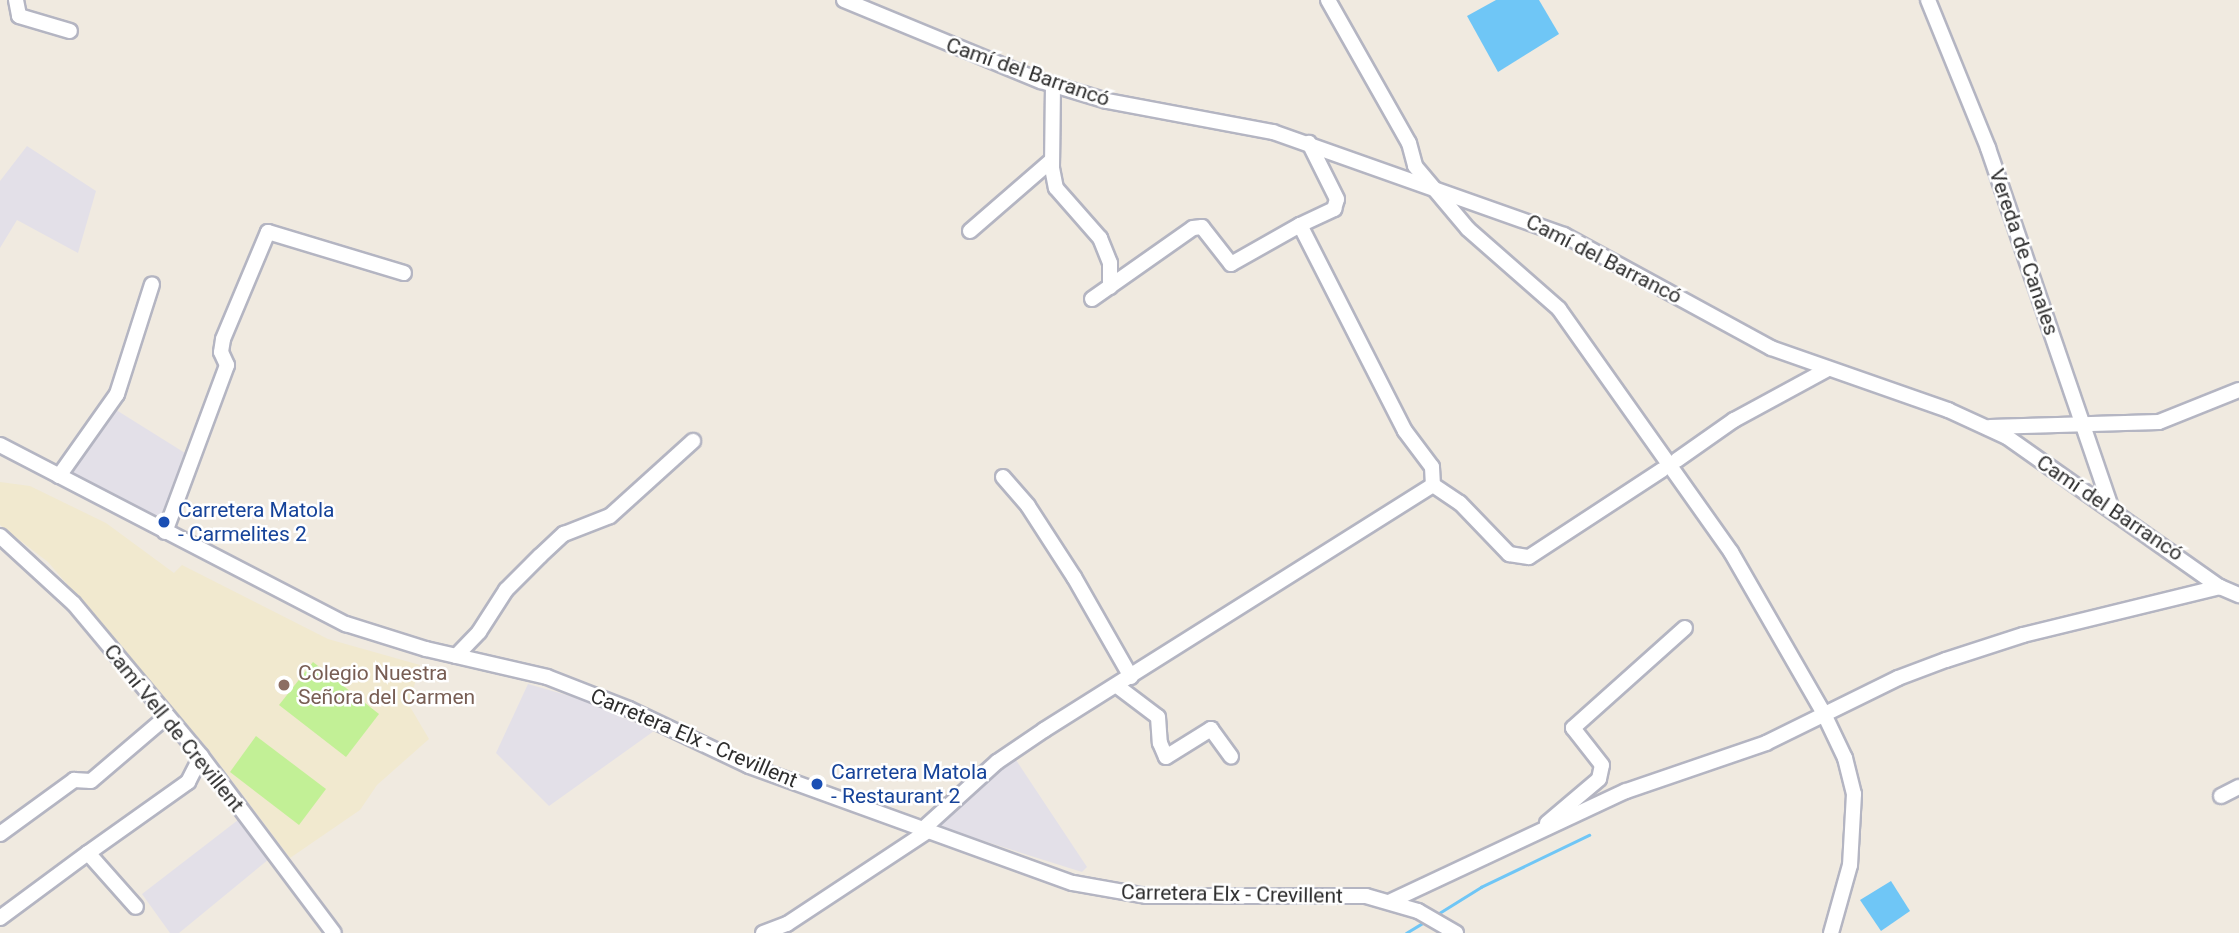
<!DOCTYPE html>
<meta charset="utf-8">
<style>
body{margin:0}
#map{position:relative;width:2239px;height:933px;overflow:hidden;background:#f0eae0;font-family:Roboto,sans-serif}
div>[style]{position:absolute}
.industrial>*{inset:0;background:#e3e0e8}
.education>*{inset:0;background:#f1e9cf}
.pitch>*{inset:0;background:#c2f096}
.water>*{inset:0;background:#6fc6f6}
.stream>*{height:2.5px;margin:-1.25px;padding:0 1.25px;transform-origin:1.25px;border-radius:1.25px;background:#6fc6f6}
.roads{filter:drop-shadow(2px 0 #b4b5c2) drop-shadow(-2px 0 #b4b5c2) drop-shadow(0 2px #b4b5c2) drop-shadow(0 -2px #b4b5c2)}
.minor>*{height:14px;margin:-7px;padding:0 7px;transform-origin:7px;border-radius:7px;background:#fff}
.dots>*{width:19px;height:19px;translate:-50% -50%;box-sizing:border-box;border:4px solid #fff;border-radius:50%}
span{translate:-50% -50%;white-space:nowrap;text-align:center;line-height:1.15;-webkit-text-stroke:5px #fff;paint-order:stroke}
.street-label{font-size:21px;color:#2e2e2e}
.transit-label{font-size:21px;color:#164399}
.left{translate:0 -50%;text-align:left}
.education-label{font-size:21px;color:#785e54}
</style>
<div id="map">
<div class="industrial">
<i style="clip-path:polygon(27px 146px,96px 191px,78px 253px,17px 220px,0 248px,0 181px)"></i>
<i style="clip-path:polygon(113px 408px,185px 453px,164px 521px,69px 473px)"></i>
<i style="clip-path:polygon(528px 684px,577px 698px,654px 731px,549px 806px,496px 753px)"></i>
<i style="clip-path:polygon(1014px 757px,1087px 867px,1082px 872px,933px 825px,948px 808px)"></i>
<i style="clip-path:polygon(238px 820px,269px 859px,179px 933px,170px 933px,142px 894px)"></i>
</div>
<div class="education">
<i style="clip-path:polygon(0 482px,30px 486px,106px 523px,174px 573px,182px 565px,328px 639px,420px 665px,409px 705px,429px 739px,377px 785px,360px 810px,290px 858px,209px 750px,48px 562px,0 525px)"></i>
</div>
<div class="pitch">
<i style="clip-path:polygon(313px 662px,379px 714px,346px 757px,279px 705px)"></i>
<i style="clip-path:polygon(256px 736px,326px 789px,299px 825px,230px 772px)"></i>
</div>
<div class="water">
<i style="clip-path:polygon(1496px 0,1539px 0,1559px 34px,1498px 72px,1467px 16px)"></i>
<i style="clip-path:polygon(1891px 881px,1910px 911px,1881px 931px,1860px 900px)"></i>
</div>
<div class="stream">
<i style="left:1436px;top:915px;width:53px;rotate:-31.9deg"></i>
<i style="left:1481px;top:887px;width:120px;rotate:-25.7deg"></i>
<i style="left:1406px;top:933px;width:21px;rotate:-31deg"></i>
</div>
<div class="roads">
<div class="minor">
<i style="left:16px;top:0;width:16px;rotate:79deg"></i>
<i style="left:19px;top:16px;width:53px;rotate:16.4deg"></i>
<i style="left:844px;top:0;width:213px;rotate:22.4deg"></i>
<i style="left:1041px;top:81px;width:69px;rotate:16.9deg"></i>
<i style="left:1107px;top:101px;width:169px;rotate:10.6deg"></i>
<i style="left:1273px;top:132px;width:309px;rotate:19.5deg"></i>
<i style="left:1564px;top:235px;width:236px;rotate:28.6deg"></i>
<i style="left:1771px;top:348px;width:188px;rotate:19.3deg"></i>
<i style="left:1948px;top:410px;width:65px;rotate:24.6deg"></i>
<i style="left:2007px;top:437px;width:261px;rotate:35.2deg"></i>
<i style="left:2220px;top:587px;width:21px;rotate:23deg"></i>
<i style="left:1328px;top:0;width:164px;rotate:60.5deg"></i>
<i style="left:1409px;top:143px;width:24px;rotate:75deg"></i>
<i style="left:1415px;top:166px;width:82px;rotate:49.9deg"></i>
<i style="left:1468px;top:229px;width:121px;rotate:41.3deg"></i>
<i style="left:1559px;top:309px;width:298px;rotate:54.7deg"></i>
<i style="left:1731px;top:552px;width:187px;rotate:60.1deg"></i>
<i style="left:1824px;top:714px;width:49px;rotate:64.5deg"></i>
<i style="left:1845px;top:758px;width:37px;rotate:76deg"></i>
<i style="left:1854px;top:794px;width:71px;rotate:93.2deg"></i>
<i style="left:1850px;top:865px;width:71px;rotate:105.6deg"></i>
<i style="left:1928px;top:0;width:160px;rotate:67.9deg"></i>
<i style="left:1988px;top:148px;width:380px;rotate:71.1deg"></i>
<i style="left:1053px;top:85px;width:83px;rotate:90.7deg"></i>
<i style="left:1052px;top:168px;width:20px;rotate:79deg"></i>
<i style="left:1056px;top:188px;width:67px;rotate:48.7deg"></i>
<i style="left:1100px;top:238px;width:27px;rotate:68deg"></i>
<i style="left:1110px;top:263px;width:24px;rotate:90deg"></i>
<i style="left:1300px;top:225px;width:38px;rotate:-25deg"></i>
<i style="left:1334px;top:209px;width:10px;rotate:-73deg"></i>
<i style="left:1337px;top:199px;width:63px;rotate:-116.6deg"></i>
<i style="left:970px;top:231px;width:108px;rotate:-40.9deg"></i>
<i style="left:1092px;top:299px;width:123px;rotate:-35.1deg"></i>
<i style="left:1193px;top:228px;width:9px;rotate:-6deg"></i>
<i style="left:1202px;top:227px;width:47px;rotate:51.9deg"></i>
<i style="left:1231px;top:264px;width:79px;rotate:-29.5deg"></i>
<i style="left:1300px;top:225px;width:231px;rotate:63deg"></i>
<i style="left:1405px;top:431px;width:45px;rotate:53.1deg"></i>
<i style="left:1432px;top:467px;width:18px;rotate:87deg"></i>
<i style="left:1990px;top:427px;width:169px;rotate:-1.7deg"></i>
<i style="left:2159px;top:422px;width:86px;rotate:-21.8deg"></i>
<i style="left:0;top:445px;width:390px;rotate:27.4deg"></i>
<i style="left:346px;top:624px;width:84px;rotate:17.4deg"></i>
<i style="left:426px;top:649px;width:124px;rotate:13deg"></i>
<i style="left:547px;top:677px;width:88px;rotate:21.3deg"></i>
<i style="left:629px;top:709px;width:133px;rotate:25.4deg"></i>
<i style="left:749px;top:766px;width:344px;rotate:19.9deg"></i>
<i style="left:1073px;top:883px;width:74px;rotate:10.1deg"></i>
<i style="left:1146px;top:896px;width:220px"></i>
<i style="left:1366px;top:896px;width:54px;rotate:16.1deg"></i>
<i style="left:1418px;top:911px;width:44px;rotate:30.1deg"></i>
<i style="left:1677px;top:460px;width:70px;rotate:-35.1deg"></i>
<i style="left:1734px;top:420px;width:107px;rotate:-28.5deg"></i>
<i style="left:59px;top:476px;width:100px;rotate:-54.7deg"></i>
<i style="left:117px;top:394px;width:115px;rotate:-72.3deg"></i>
<i style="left:1003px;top:477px;width:38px;rotate:49deg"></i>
<i style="left:1028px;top:506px;width:85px;rotate:57.1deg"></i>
<i style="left:1074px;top:577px;width:115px;rotate:60.3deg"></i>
<i style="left:1433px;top:485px;width:32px;rotate:34deg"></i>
<i style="left:1460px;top:503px;width:71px;rotate:46.1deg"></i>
<i style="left:1509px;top:554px;width:20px;rotate:9deg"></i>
<i style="left:1529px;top:557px;width:159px;rotate:-33.2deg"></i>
<i style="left:165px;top:532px;width:178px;rotate:-69.6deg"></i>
<i style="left:227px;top:365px;width:14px;rotate:-115deg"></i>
<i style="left:221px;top:352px;width:13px;rotate:-81deg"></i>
<i style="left:223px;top:339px;width:116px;rotate:-67.2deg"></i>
<i style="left:268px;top:232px;width:142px;rotate:16.8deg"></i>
<i style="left:0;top:536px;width:100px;rotate:42.6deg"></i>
<i style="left:74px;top:604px;width:198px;rotate:50.1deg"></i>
<i style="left:201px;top:756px;width:221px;rotate:53.1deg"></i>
<i style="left:456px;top:656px;width:33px;rotate:-46deg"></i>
<i style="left:479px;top:632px;width:50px;rotate:-57.3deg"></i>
<i style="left:506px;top:590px;width:48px;rotate:-45deg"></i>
<i style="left:540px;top:556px;width:33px;rotate:-43deg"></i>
<i style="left:564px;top:534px;width:49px;rotate:-21.4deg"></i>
<i style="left:610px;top:516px;width:112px;rotate:-42.1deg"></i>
<i style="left:1117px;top:686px;width:51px;rotate:37.1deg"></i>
<i style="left:1158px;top:717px;width:26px;rotate:86deg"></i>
<i style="left:1160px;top:743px;width:15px;rotate:67deg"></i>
<i style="left:1166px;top:757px;width:53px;rotate:-31.9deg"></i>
<i style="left:1211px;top:729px;width:34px;rotate:54deg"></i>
<i style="left:2221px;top:796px;width:20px;rotate:-27deg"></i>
<i style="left:1547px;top:823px;width:68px;rotate:-40.2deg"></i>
<i style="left:1599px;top:779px;width:14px;rotate:-78deg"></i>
<i style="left:1602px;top:765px;width:47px;rotate:-128.1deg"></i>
<i style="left:1573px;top:728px;width:150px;rotate:-41.8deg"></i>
<i style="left:923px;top:829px;width:100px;rotate:-42.2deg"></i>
<i style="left:997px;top:762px;width:57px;rotate:-34.2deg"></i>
<i style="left:1044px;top:730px;width:460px;rotate:-32.2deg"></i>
<i style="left:0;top:834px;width:92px;rotate:-36.1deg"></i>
<i style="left:74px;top:780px;width:17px;rotate:3deg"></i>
<i style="left:91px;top:781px;width:99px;rotate:-40.5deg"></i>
<i style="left:88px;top:853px;width:123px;rotate:-35.4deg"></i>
<i style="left:188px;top:782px;width:29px;rotate:-63deg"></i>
<i style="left:1391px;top:901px;width:259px;rotate:-25.1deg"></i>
<i style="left:1626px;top:791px;width:148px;rotate:-18.9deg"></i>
<i style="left:1766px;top:743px;width:147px;rotate:-26.2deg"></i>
<i style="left:1898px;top:678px;width:51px;rotate:-20.6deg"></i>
<i style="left:1946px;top:660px;width:81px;rotate:-18deg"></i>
<i style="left:2023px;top:635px;width:203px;rotate:-13.7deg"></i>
<i style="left:0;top:918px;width:109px;rotate:-36.5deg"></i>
<i style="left:88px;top:853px;width:72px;rotate:48.4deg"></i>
<i style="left:763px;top:933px;width:26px;rotate:-21deg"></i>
<i style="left:787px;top:924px;width:169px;rotate:-33.4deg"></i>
</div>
</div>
<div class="dots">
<i style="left:164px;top:522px;background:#1a4fb4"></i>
<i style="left:284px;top:685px;background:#8d6e63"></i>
<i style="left:817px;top:784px;background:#1a4fb4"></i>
</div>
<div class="street-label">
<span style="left:1028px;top:72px;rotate:19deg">Camí del Barrancó</span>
<span style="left:2024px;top:252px;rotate:71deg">Vereda de Canales</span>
<span style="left:1604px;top:259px;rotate:27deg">Camí del Barrancó</span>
<span style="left:2110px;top:508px;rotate:34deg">Camí del Barrancó</span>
<span style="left:174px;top:728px;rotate:51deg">Camí Vell de Crevillent</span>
<span style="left:694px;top:738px;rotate:23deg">Carretera Elx - Crevillent</span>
<span style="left:1232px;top:894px;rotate:1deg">Carretera Elx - Crevillent</span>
</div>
<div class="transit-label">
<span class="left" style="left:178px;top:522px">Carretera Matola<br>- Carmelites 2</span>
<span class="left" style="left:831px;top:784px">Carretera Matola<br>- Restaurant 2</span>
</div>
<div class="education-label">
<span class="left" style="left:298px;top:685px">Colegio Nuestra<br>Señora del Carmen</span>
</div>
</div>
